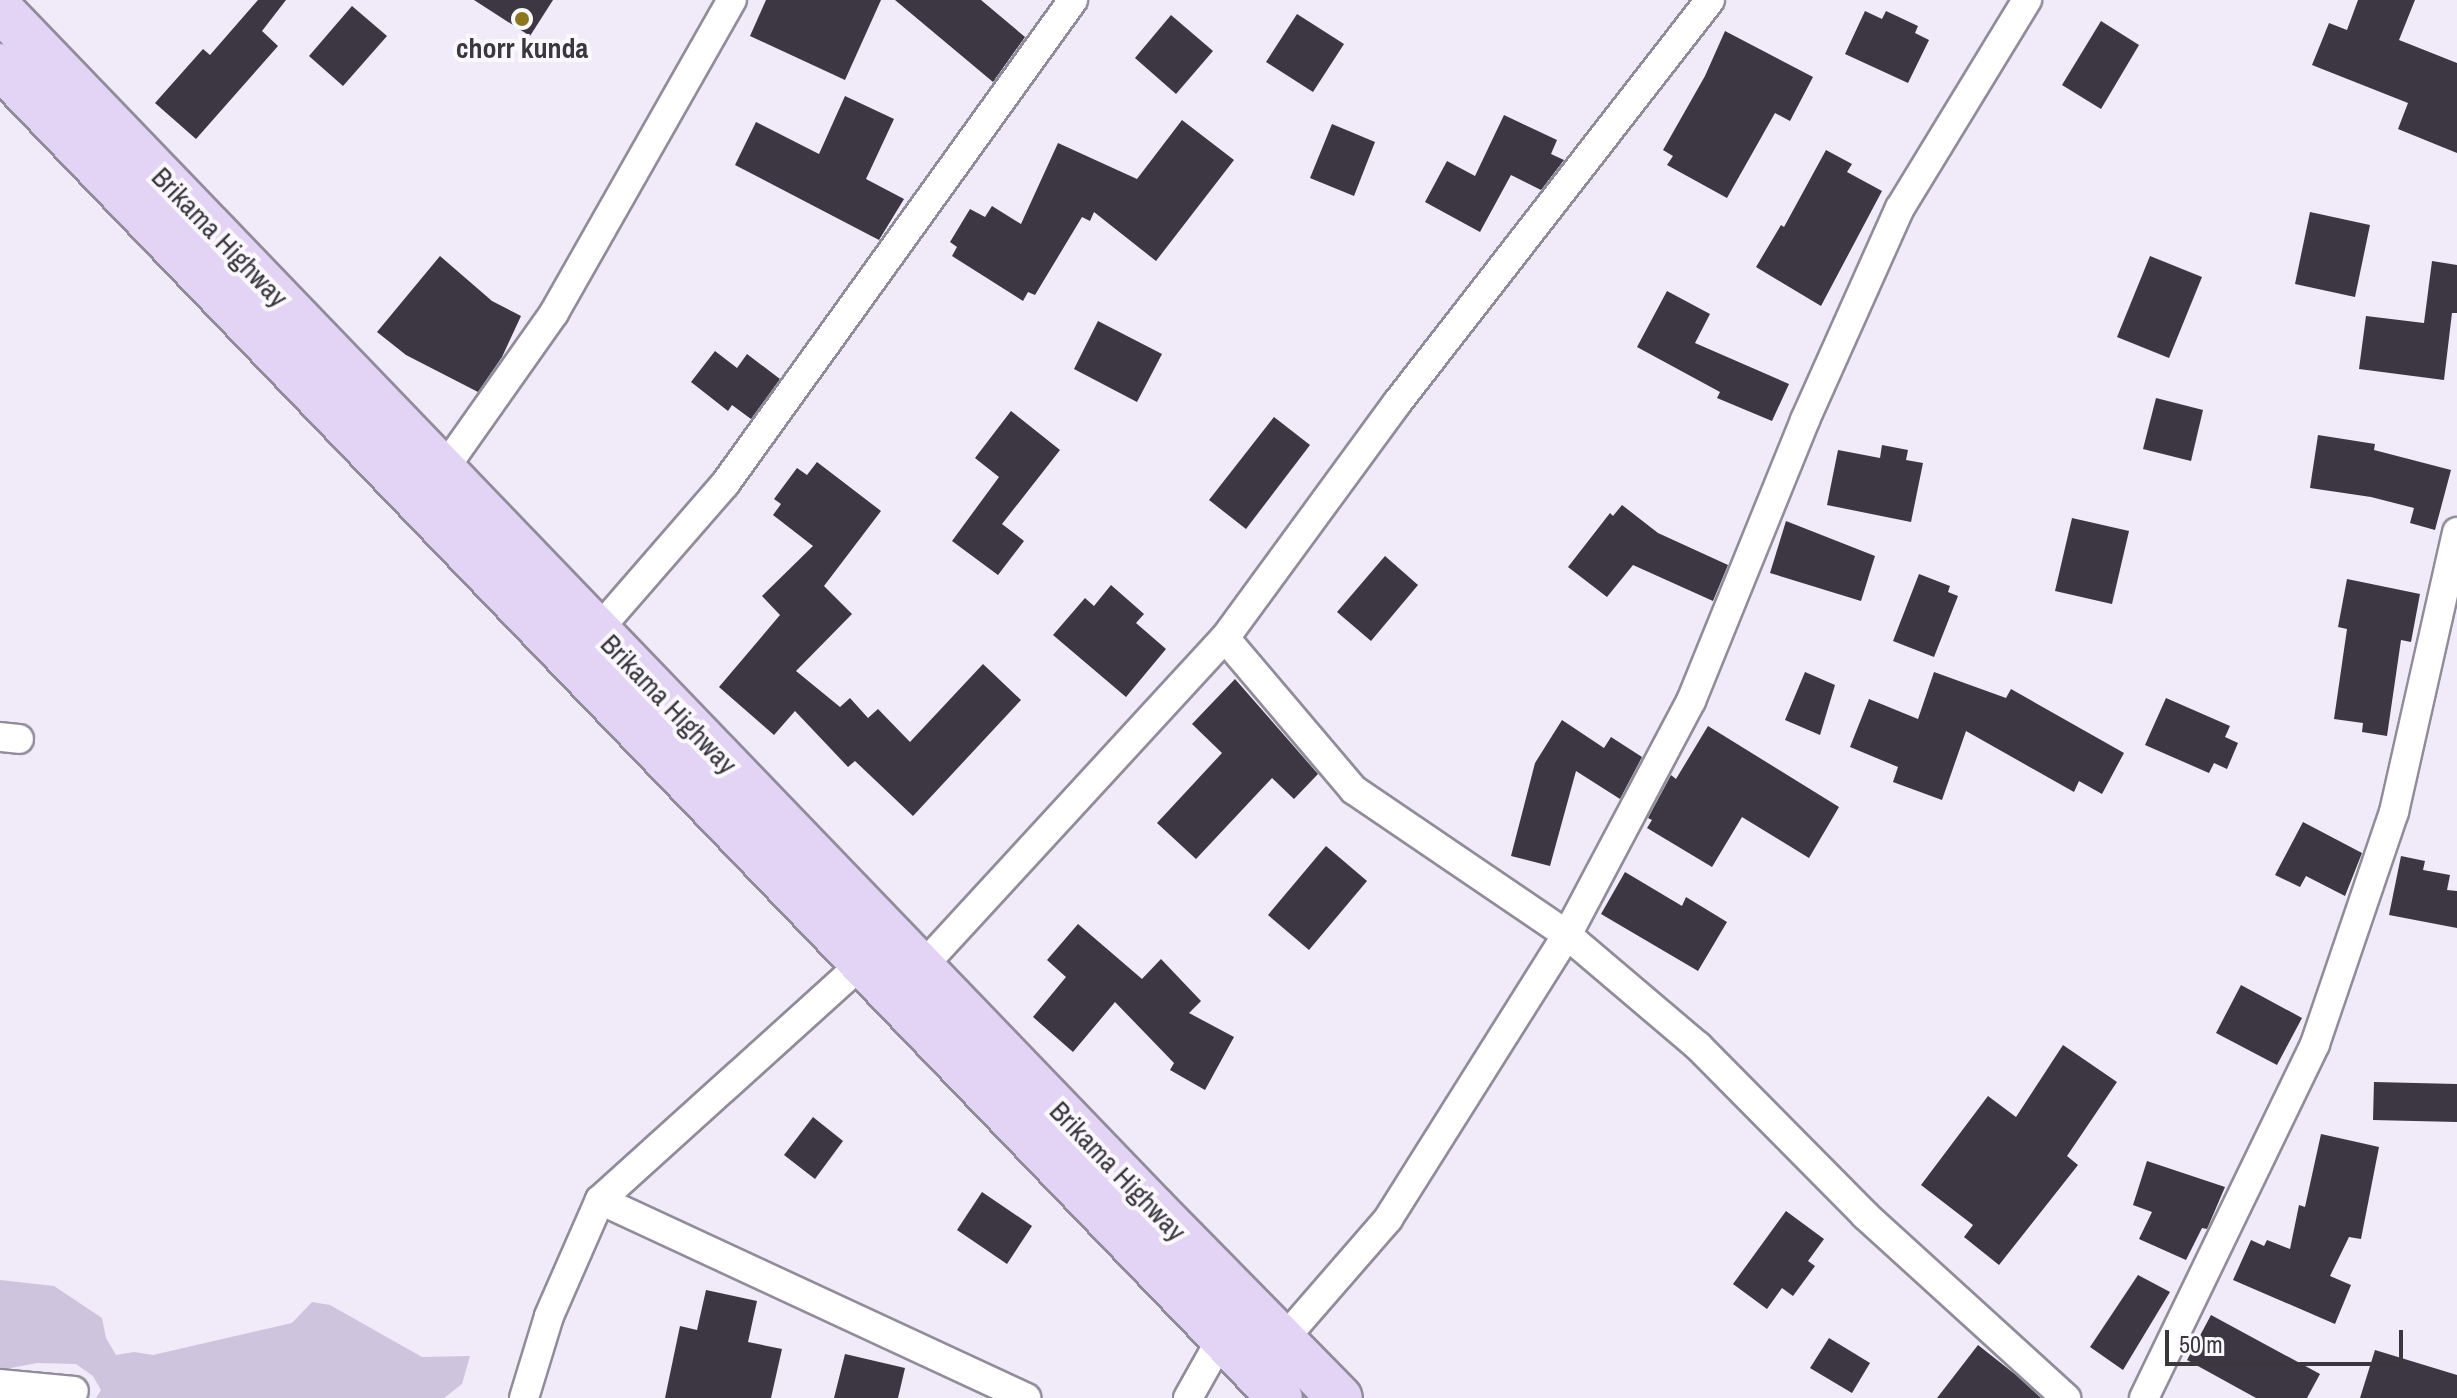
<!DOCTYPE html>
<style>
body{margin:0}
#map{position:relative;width:2457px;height:1398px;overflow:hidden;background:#f0eaf9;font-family:"Archivo Narrow",sans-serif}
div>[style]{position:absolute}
.green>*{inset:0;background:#cfc4dd}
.building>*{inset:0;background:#3c3743}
.roads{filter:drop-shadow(2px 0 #918c99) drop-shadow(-2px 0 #918c99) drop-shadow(0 2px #918c99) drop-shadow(0 -2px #918c99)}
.minor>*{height:28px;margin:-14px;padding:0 14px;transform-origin:14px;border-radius:14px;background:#fff}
.trunk>*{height:44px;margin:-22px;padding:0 22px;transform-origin:22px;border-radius:22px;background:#e3d4f6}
.dots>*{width:22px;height:22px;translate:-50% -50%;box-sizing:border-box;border:4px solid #fbf9ff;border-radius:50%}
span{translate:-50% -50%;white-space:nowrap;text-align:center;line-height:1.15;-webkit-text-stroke:8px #fbf9ff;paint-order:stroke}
.poi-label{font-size:28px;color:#3a373d;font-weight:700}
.street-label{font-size:28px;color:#3a373d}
.scale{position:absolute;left:2165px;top:1330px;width:238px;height:36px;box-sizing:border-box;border:4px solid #3a373d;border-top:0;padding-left:10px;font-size:24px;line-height:28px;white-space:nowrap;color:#3a373d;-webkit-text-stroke:6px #fbf9ff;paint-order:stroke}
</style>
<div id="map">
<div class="green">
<i style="clip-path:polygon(0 1280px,54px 1286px,102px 1318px,106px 1338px,116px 1355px,134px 1352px,153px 1355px,292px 1323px,312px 1302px,330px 1305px,422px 1357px,470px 1356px,462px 1384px,444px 1398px,96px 1398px,101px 1390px,93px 1376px,76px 1364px,37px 1363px,0 1370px)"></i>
</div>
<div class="building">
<i style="clip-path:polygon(258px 0,286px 0,262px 31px,278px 46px,196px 139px,155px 103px,203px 49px,210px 55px)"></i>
<i style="clip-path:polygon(474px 0,553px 0,530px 36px)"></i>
<i style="clip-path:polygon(766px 0,881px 0,845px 80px,750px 36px)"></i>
<i style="clip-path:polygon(895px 0,981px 0,1025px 37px,993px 82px)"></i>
<i style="clip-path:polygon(2358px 0,2415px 0,2399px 40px,2457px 63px,2457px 153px,2398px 129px,2408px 103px,2312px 65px,2329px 23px,2347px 30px)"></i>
<i style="clip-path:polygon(352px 6px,387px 36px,343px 86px,309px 56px)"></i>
<i style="clip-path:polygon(1865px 11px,1882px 19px,1886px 11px,1918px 26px,1915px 33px,1929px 40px,1908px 83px,1845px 54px)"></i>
<i style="clip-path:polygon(1297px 14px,1344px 44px,1313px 92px,1266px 62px)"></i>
<i style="clip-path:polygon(1171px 15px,1213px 51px,1176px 94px,1135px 58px)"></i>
<i style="clip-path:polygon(2101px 21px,2139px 45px,2101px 109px,2062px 85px)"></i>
<i style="clip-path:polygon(1725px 31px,1813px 77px,1790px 121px,1775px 113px,1727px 198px,1667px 165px,1673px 156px,1663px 150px,1705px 76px)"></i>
<i style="clip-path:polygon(845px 96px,894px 119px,866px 179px,904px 199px,879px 240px,735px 165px,756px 122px,819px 154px)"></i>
<i style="clip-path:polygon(1504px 115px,1557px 140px,1551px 154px,1564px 160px,1541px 190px,1511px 175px,1480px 232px,1425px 202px,1447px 161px,1475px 176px)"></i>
<i style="clip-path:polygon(1182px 120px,1234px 160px,1156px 261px,1094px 212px,1090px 221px,1082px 217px,1035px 295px,1028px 292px,1023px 301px,952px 256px,957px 247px,950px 242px,970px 209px,985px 217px,992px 206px,1021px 224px,1058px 143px,1137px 179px)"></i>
<i style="clip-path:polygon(1332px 124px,1375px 142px,1354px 196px,1310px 178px)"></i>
<i style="clip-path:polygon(1826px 150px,1852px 164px,1847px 172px,1882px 191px,1821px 306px,1756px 267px,1781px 225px,1784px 227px)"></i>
<i style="clip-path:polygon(2310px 212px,2370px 225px,2355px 297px,2295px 284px)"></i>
<i style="clip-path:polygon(440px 256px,492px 301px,521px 316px,502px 357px,478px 392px,406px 355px,377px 332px)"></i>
<i style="clip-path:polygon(2150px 256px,2202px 277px,2169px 358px,2117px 337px)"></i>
<i style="clip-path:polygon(2432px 261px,2457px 265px,2457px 313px,2452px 313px,2444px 380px,2359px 369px,2366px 316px,2424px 323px)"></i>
<i style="clip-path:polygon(1667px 291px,1710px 314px,1695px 343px,1789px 384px,1772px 421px,1717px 398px,1720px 392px,1637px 347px)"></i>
<i style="clip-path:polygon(1098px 321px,1162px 354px,1137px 402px,1074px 369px)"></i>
<i style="clip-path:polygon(715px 351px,737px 368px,747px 354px,780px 379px,751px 419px,732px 405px,728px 411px,691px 382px)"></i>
<i style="clip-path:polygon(2156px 398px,2203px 410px,2191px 461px,2143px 449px)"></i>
<i style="clip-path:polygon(1011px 411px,1060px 450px,1002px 524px,1024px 541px,998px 575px,952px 541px,999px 477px,975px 458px)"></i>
<i style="clip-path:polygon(1274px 417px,1310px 445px,1246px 529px,1209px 500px)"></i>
<i style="clip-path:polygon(2318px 435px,2375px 444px,2374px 450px,2451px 470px,2435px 530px,2410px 523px,2414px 508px,2371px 497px,2310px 488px)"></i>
<i style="clip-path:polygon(1882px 445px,1908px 450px,1906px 460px,1923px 463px,1911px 522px,1827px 505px,1838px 450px,1880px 458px)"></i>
<i style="clip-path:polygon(817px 462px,881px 511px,824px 586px,852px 614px,796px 671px,840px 707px,850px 698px,868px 718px,878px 709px,910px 742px,983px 664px,1021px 700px,913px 816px,855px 761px,848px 767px,795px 711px,774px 735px,719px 687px,780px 615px,762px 596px,813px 546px,773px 515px,781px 504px,774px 499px,797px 468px,807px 475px)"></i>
<i style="clip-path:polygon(1622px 505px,1658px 533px,1728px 565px,1713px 601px,1633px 565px,1607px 597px,1568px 567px,1610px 513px,1613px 516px)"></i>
<i style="clip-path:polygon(2072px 518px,2129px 531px,2112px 604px,2055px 591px)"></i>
<i style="clip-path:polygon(1786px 521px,1875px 556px,1861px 601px,1770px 573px)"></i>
<i style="clip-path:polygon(1385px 556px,1418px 585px,1371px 641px,1337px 612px)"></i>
<i style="clip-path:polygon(1919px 574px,1950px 586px,1948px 592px,1958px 596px,1934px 657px,1893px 641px)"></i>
<i style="clip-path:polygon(2347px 579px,2420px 594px,2411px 642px,2401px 640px,2387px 736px,2362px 732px,2363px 723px,2334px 719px,2347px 629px,2338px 627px)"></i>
<i style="clip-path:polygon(1111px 585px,1144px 614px,1136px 623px,1166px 649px,1126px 697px,1053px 635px,1085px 598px,1094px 606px)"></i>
<i style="clip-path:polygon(1805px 672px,1835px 685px,1820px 735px,1785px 720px)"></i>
<i style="clip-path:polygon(1934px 672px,2006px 698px,2011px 689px,2124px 753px,2102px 794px,2079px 781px,2074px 792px,1966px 731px,1942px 800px,1893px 782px,1898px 767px,1850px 747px,1869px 699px,1918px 719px)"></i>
<i style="clip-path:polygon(1235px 679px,1318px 774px,1294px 799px,1272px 778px,1196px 859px,1157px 823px,1222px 753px,1192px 724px)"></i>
<i style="clip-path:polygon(2166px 698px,2230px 726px,2225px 737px,2238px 743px,2227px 769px,2214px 763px,2209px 773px,2145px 745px)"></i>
<i style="clip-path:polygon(1562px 720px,1604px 748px,1611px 737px,1642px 757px,1620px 799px,1576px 771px,1550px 866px,1511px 856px,1535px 763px)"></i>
<i style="clip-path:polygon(1708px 726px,1839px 807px,1809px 858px,1742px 817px,1712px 867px,1647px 828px,1652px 820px,1648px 818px,1671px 775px,1676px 779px)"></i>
<i style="clip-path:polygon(2303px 822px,2362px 853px,2345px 896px,2306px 876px,2300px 887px,2275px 875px)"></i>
<i style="clip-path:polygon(1326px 846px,1367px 881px,1309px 950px,1268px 915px)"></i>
<i style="clip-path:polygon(2401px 856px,2425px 861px,2423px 870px,2450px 875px,2447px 890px,2457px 891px,2457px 928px,2389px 915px)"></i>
<i style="clip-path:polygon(1625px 872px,1682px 906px,1686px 897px,1727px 922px,1698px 971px,1601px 914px)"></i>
<i style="clip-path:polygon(1078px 924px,1142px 979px,1161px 959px,1201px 1001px,1189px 1013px,1234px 1037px,1205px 1090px,1170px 1070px,1174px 1063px,1115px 1002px,1073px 1052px,1033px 1017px,1066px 977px,1047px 960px)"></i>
<i style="clip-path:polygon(2241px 985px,2302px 1018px,2277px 1065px,2216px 1033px)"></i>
<i style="clip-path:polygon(2063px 1045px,2117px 1082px,2067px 1156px,2078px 1165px,1999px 1265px,1964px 1237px,1973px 1225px,1921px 1185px,1988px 1096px,2016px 1117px)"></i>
<i style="clip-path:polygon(2374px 1082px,2457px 1084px,2457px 1122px,2373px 1120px)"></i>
<i style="clip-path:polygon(813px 1117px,843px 1141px,815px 1179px,784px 1155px)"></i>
<i style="clip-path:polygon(2321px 1134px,2379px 1147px,2361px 1239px,2349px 1237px,2330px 1276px,2351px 1285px,2335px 1324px,2233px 1280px,2251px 1240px,2264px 1246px,2267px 1240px,2290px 1249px,2299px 1205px,2305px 1207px)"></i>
<i style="clip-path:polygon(2147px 1161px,2225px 1187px,2207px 1229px,2202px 1228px,2186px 1260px,2139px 1239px,2152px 1212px,2133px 1205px)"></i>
<i style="clip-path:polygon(982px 1192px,1032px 1226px,1007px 1264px,957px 1230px)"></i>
<i style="clip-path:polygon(1786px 1211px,1824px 1239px,1808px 1261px,1815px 1266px,1793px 1296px,1782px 1288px,1767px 1309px,1733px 1284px)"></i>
<i style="clip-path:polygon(2138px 1275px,2170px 1292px,2123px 1370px,2090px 1347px)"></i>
<i style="clip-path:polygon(706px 1290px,757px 1301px,748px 1342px,782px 1349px,771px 1398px,665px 1398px,680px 1326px,697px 1330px)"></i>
<i style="clip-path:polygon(2211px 1315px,2320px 1374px,2307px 1398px,2256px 1398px,2187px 1360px)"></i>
<i style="clip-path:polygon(1829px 1338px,1870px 1363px,1852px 1393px,1810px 1368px)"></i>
<i style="clip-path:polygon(1978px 1345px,2016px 1375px,2041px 1398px,1937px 1398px)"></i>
<i style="clip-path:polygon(2375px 1350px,2457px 1375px,2457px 1398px,2360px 1398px)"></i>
<i style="clip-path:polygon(845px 1354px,905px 1368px,898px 1398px,834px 1398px)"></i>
</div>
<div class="roads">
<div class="minor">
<i style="left:444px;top:469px;width:191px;rotate:-54.8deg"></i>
<i style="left:554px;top:313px;width:360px;rotate:-60.4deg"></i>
<i style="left:598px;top:630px;width:194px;rotate:-49deg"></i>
<i style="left:725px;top:484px;width:596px;rotate:-54.28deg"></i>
<i style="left:1225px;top:638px;width:199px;rotate:49.7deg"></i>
<i style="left:1354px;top:790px;width:258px;rotate:34.2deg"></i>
<i style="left:1567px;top:935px;width:172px;rotate:40.3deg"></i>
<i style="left:1698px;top:1046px;width:238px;rotate:45.3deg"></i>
<i style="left:1865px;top:1215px;width:272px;rotate:42.3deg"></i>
<i style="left:0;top:737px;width:19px;rotate:6deg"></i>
<i style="left:922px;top:967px;width:447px;rotate:-47.4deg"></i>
<i style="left:1225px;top:638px;width:291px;rotate:-53.8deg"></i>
<i style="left:1397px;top:403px;width:510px;rotate:-52.16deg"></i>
<i style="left:600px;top:1200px;width:470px;rotate:24.9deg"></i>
<i style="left:1283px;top:1340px;width:160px;rotate:-49deg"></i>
<i style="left:1388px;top:1219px;width:336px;rotate:-57.8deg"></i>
<i style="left:1567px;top:935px;width:265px;rotate:-62.1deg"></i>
<i style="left:1691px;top:701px;width:303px;rotate:-67.9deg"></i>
<i style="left:1805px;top:420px;width:232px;rotate:-65.9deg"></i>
<i style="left:1900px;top:208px;width:244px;rotate:-58.6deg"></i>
<i style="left:0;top:1384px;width:74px;rotate:5.4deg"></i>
<i style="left:524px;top:1398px;width:86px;rotate:-73deg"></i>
<i style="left:549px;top:1316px;width:127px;rotate:-66.3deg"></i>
<i style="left:600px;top:1200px;width:355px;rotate:-42.1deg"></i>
<i style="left:1188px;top:1398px;width:84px;rotate:-60.7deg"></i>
<i style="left:2144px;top:1398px;width:393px;rotate:-64.2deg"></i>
<i style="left:2315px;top:1044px;width:245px;rotate:-71.2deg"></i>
<i style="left:2394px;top:812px;width:287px;rotate:-77.3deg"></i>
</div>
<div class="trunk">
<i style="left:0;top:9px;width:1665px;rotate:46.12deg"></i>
<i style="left:1154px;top:1209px;width:265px;rotate:45.5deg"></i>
<i style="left:0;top:66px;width:1847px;rotate:46.14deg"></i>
</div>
</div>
<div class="dots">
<i style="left:522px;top:19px;background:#8d771c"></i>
</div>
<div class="poi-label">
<span style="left:522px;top:48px">chorr kunda</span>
</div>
<div class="street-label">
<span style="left:220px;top:237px;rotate:46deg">Brikama Highway</span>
<span style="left:669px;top:704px;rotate:46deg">Brikama Highway</span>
<span style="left:1118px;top:1171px;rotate:46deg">Brikama Highway</span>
</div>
<div class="scale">50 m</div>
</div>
